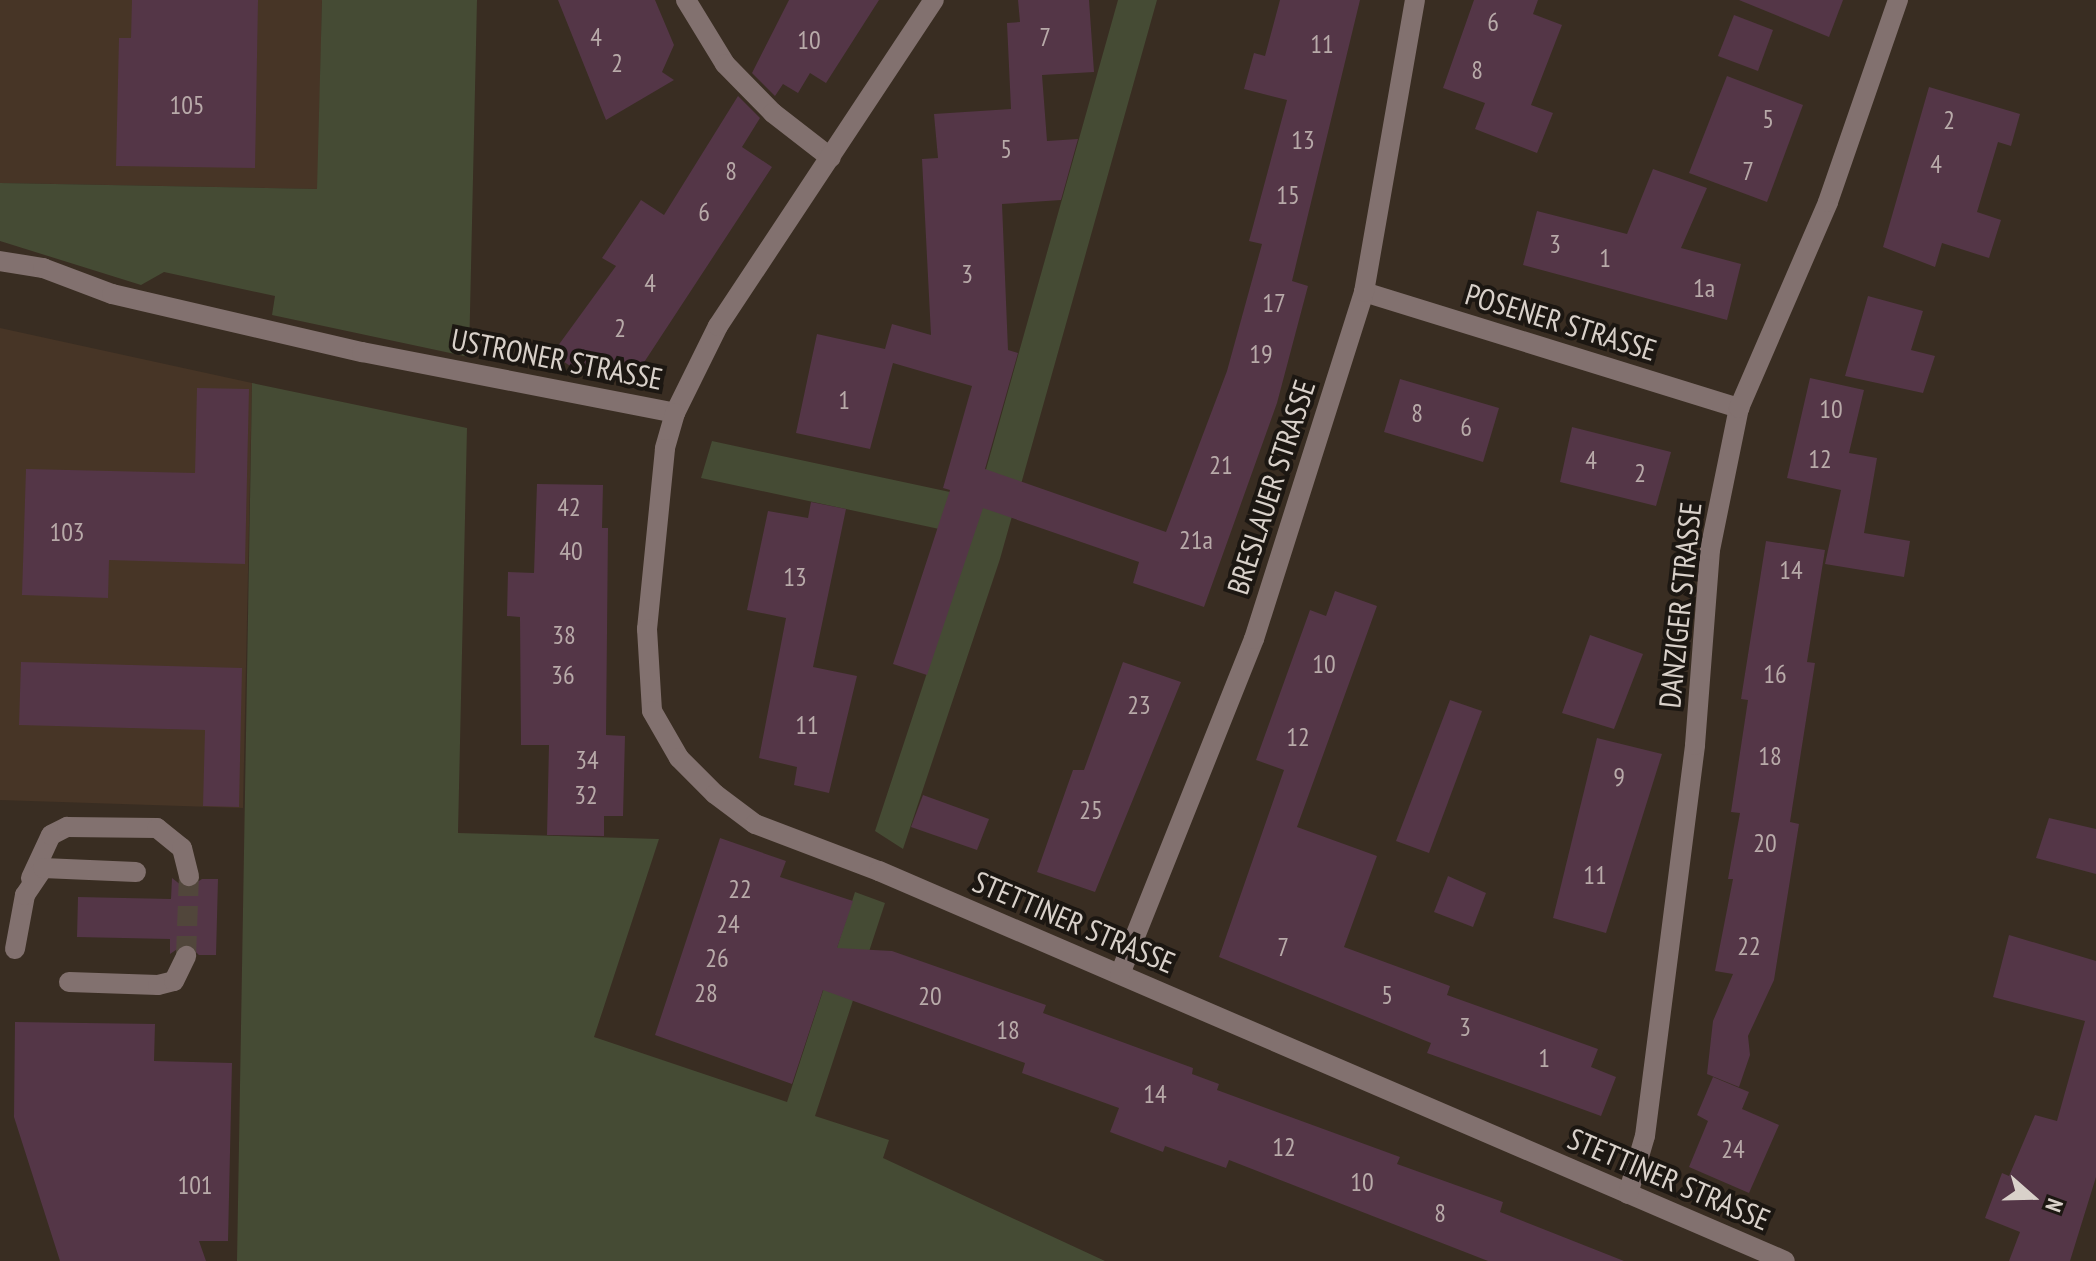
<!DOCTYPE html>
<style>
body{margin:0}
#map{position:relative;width:2096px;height:1261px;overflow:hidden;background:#392d22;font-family:"PT Sans Narrow",sans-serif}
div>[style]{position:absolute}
.built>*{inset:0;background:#473526}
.green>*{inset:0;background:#454b34}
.building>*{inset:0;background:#543647}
.minor-tunnel>*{height:20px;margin-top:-10px;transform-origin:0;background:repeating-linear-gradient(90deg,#51463b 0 20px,transparent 0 30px)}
.minor>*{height:20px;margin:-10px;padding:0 10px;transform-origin:10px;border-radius:10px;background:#82716f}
span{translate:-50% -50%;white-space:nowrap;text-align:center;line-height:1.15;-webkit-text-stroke:8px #1c1712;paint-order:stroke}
.number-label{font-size:26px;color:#b8aaa9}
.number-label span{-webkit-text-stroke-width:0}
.street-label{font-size:30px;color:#d9d1ca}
.north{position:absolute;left:1992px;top:1157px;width:80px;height:80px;-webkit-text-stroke:6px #1c1712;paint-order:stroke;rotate:110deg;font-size:22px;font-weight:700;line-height:32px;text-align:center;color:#d9d1ca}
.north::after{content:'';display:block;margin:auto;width:28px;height:36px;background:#d9d1ca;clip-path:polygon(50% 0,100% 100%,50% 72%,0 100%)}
</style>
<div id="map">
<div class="built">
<i style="clip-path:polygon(0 0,322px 0,318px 189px,0 183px)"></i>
<i style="clip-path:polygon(0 328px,252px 383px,243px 808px,0 800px)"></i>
</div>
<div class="green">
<i style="clip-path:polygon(322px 0,477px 0,469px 357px,272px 315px,275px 296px,164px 272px,141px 285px,0 241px,0 183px,317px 189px)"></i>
<i style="clip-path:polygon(1118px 0,1157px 0,1000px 559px,903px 849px,875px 831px,972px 536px,701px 478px,712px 441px,978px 498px)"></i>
<i style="clip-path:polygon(252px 383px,467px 428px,458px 833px,659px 839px,594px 1037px,787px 1102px,855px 892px,885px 903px,815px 1116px,889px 1140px,883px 1158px,1105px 1261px,237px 1261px)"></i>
</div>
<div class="building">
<i style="clip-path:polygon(132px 0,258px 0,255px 168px,116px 166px,119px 38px,131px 38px)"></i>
<i style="clip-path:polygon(558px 0,655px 0,674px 45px,662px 72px,674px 80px,606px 120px)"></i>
<i style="clip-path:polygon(789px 0,879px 0,826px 83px,810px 73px,798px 93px,783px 84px,775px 96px,752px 73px)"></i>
<i style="clip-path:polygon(1018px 0,1089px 0,1094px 72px,1042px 75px,1047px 141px,1078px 139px,1061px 200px,1002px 204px,1008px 350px,1018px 353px,985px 469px,1166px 532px,1227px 371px,1262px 244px,1249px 241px,1287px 100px,1244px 89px,1254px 53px,1265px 56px,1280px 0,1360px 0,1292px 281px,1308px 286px,1277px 403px,1204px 607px,1133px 583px,1139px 562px,983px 508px,927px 675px,893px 664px,950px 490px,943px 488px,972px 386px,893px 363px,870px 449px,796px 433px,817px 334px,885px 349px,892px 324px,931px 335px,922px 159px,938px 158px,934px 114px,1011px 109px,1007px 23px,1020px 22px)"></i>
<i style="clip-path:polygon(1474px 0,1538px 0,1533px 14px,1562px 25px,1531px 105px,1553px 113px,1537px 153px,1475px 129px,1485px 103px,1443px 88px)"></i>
<i style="clip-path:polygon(1739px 0,1843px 0,1829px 37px)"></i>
<i style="clip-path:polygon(1734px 15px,1773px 30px,1758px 71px,1718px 56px)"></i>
<i style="clip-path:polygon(1727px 76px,1803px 105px,1767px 202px,1689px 173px)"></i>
<i style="clip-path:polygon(1929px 87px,2020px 114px,2011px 146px,1998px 142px,1977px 212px,2001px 220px,1989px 258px,1942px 243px,1935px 267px,1883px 247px)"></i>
<i style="clip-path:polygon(738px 96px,760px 118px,742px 147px,772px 167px,639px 370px,626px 362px,618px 375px,598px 361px,587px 377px,552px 354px,616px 266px,602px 258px,641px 200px,664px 215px)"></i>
<i style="clip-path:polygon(1653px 169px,1707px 188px,1681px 248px,1741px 264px,1727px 320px,1523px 265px,1537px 211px,1627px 234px)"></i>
<i style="clip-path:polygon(1868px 296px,1923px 311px,1911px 350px,1935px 356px,1923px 393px,1845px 376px)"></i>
<i style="clip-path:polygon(1810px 378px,1864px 390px,1849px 453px,1877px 458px,1864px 533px,1910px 541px,1904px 577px,1825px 564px,1841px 490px,1787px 478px)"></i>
<i style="clip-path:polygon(1400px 379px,1499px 408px,1483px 462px,1384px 432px)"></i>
<i style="clip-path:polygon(197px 388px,249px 389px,245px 564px,109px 560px,108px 598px,22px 595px,26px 469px,195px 473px)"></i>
<i style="clip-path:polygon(1572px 427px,1671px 452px,1656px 506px,1560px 482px)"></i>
<i style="clip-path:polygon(537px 484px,603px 485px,602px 528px,608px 528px,606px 735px,625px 736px,623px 816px,604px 816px,604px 836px,547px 835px,549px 745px,521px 745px,520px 617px,507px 616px,508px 572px,534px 573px)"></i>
<i style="clip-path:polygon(811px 502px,846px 509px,813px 667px,857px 676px,829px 793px,794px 785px,797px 767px,759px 758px,786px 618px,747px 610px,768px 511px,808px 518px)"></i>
<i style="clip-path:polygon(1766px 541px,1825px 550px,1807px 662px,1815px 663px,1790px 822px,1799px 824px,1774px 980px,1748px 1036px,1750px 1055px,1739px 1087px,1707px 1074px,1713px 1021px,1733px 974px,1715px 971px,1733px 879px,1728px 879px,1740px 813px,1731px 812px,1748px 700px,1741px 699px)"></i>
<i style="clip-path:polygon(1335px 591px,1377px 606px,1297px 827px,1377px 856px,1344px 947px,1450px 986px,1447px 995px,1598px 1049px,1591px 1067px,1616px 1077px,1601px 1116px,1427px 1053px,1431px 1043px,1219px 957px,1284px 770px,1256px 760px,1310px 610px,1326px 616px)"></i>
<i style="clip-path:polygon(1590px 635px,1643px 654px,1614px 729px,1562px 713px)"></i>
<i style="clip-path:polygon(21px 662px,242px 668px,239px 807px,203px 806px,205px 730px,19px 725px)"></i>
<i style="clip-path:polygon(1123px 662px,1181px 682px,1095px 892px,1037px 872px,1073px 770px,1084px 770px)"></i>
<i style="clip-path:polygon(1450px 700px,1482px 711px,1429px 853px,1396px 841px)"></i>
<i style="clip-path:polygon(1597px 738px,1662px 754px,1606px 933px,1553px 918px)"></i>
<i style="clip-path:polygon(923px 795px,989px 819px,977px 850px,911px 827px)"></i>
<i style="clip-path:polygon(2049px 818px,2096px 829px,2096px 874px,2036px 858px)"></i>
<i style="clip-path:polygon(720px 838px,786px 861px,780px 877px,853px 901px,837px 948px,892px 951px,1046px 1005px,1043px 1013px,1193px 1068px,1192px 1074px,1219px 1084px,1217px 1090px,1400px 1157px,1397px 1164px,1503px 1202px,1500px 1212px,1624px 1261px,1488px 1261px,1229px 1160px,1226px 1168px,1165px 1146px,1163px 1152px,1110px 1132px,1119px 1108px,1022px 1073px,1025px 1063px,823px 990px,792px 1084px,655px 1035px)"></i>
<i style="clip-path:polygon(1448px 876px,1486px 893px,1473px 927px,1434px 912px)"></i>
<i style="clip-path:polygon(172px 878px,186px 889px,202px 879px,218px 879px,216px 955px,199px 955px,186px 943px,170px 954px,170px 939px,77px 937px,78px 897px,171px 899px)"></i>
<i style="clip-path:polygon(2009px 935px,2096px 961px,2096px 1177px,2070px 1261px,2009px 1261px,2020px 1232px,1985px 1218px,2002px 1173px,2009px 1176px,2035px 1115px,2057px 1121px,2085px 1021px,1993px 997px)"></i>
<i style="clip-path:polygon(15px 1022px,155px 1024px,154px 1061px,232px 1063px,228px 1241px,199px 1241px,206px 1261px,60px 1261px,14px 1117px)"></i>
<i style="clip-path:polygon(1713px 1077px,1749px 1092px,1742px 1109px,1779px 1125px,1749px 1193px,1689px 1167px,1708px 1121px,1697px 1115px)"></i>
</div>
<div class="minor-tunnel">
<i style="left:186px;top:956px;width:80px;rotate:-87.9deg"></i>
</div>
<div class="minor">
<i style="left:686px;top:0;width:75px;rotate:58.6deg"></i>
<i style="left:725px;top:64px;width:69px;rotate:45.6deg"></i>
<i style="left:773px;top:113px;width:73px;rotate:37.8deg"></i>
<i style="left:0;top:261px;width:44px;rotate:9.2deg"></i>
<i style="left:43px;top:268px;width:74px;rotate:20.6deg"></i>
<i style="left:112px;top:294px;width:257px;rotate:13.1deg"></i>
<i style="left:362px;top:352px;width:319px;rotate:11deg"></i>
<i style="left:675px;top:413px;width:97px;rotate:-63.7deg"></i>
<i style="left:718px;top:326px;width:391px;rotate:-56.5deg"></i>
<i style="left:1364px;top:292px;width:393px;rotate:17.2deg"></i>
<i style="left:675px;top:413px;width:37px;rotate:106deg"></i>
<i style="left:665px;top:449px;width:181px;rotate:95.7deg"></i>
<i style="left:647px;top:629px;width:82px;rotate:86.5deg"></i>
<i style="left:652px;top:711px;width:54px;rotate:60.1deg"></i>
<i style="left:679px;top:758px;width:51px;rotate:45deg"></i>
<i style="left:715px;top:794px;width:50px;rotate:36.9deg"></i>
<i style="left:755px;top:824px;width:133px;rotate:20.8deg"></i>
<i style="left:879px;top:871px;width:986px;rotate:23.29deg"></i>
<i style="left:31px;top:878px;width:47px;rotate:-65.1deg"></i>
<i style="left:51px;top:835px;width:18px;rotate:-27deg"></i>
<i style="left:67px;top:827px;width:90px;rotate:0.6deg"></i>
<i style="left:157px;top:828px;width:32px;rotate:39deg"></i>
<i style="left:182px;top:848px;width:29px;rotate:76deg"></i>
<i style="left:15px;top:949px;width:55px;rotate:-79.5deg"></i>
<i style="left:25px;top:895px;width:32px;rotate:-56deg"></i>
<i style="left:43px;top:868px;width:93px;rotate:2.5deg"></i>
<i style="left:1120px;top:974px;width:361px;rotate:-68.2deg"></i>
<i style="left:1254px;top:639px;width:364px;rotate:-72.4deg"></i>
<i style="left:1364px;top:292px;width:296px;rotate:-80.1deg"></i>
<i style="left:69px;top:982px;width:89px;rotate:1.9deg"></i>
<i style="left:158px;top:985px;width:16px;rotate:-14deg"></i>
<i style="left:174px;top:981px;width:28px;rotate:-64deg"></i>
<i style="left:1628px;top:1194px;width:60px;rotate:-73.7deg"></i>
<i style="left:1645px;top:1136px;width:394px;rotate:-82.7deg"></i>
<i style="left:1695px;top:745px;width:196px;rotate:-85.6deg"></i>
<i style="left:1710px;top:550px;width:145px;rotate:-78.5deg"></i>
<i style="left:1739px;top:408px;width:224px;rotate:-66.6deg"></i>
<i style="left:1828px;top:202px;width:214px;rotate:-70.9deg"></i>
</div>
<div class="number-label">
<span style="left:1493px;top:22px">6</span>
<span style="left:596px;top:37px">4</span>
<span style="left:1045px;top:37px">7</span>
<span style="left:809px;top:40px">10</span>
<span style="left:1322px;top:44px">11</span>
<span style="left:617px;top:63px">2</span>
<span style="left:1477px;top:70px">8</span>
<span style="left:187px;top:105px">105</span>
<span style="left:1768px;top:119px">5</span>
<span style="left:1949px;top:120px">2</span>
<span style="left:1303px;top:140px">13</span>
<span style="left:1006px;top:149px">5</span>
<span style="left:1936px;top:164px">4</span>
<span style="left:731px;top:171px">8</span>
<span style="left:1748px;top:171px">7</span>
<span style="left:1288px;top:195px">15</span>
<span style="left:704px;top:212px">6</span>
<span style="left:1555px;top:244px">3</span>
<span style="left:1605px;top:258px">1</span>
<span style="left:967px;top:274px">3</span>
<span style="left:650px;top:283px">4</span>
<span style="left:1704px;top:288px">1a</span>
<span style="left:1274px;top:303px">17</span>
<span style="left:620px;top:328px">2</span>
<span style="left:1261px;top:354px">19</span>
<span style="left:844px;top:400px">1</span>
<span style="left:1831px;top:409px">10</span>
<span style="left:1417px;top:413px">8</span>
<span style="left:1466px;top:427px">6</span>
<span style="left:1820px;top:459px">12</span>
<span style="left:1591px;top:460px">4</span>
<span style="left:1221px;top:465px">21</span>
<span style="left:1640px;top:473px">2</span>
<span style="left:569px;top:507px">42</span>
<span style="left:67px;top:532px">103</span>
<span style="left:1196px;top:540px">21a</span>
<span style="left:571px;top:551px">40</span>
<span style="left:1791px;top:570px">14</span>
<span style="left:795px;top:577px">13</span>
<span style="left:564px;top:635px">38</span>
<span style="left:1324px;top:664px">10</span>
<span style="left:1775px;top:674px">16</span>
<span style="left:563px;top:675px">36</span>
<span style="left:1139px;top:705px">23</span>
<span style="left:807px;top:725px">11</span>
<span style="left:1298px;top:737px">12</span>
<span style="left:1770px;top:756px">18</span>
<span style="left:587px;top:760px">34</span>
<span style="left:1619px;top:777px">9</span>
<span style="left:586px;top:795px">32</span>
<span style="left:1091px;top:810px">25</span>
<span style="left:1765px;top:843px">20</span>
<span style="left:1595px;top:875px">11</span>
<span style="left:740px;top:889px">22</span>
<span style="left:728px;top:924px">24</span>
<span style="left:1749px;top:946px">22</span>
<span style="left:1283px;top:947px">7</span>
<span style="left:717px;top:958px">26</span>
<span style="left:706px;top:993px">28</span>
<span style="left:1387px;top:995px">5</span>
<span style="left:930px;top:996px">20</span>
<span style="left:1465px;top:1027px">3</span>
<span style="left:1008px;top:1030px">18</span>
<span style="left:1544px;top:1058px">1</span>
<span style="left:1155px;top:1094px">14</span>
<span style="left:1284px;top:1147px">12</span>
<span style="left:1733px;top:1149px">24</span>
<span style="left:1362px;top:1182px">10</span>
<span style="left:195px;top:1185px">101</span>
<span style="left:1440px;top:1213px">8</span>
</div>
<div class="street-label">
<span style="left:1561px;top:322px;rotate:17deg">POSENER STRASSE</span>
<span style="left:557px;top:359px;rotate:11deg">USTRONER STRASSE</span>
<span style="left:1271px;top:487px;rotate:-72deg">BRESLAUER STRASSE</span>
<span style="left:1680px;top:605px;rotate:-84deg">DANZIGER STRASSE</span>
<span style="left:1074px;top:922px;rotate:23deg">STETTINER STRASSE</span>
<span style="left:1669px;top:1179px;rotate:23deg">STETTINER STRASSE</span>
</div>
<div class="north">N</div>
</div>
